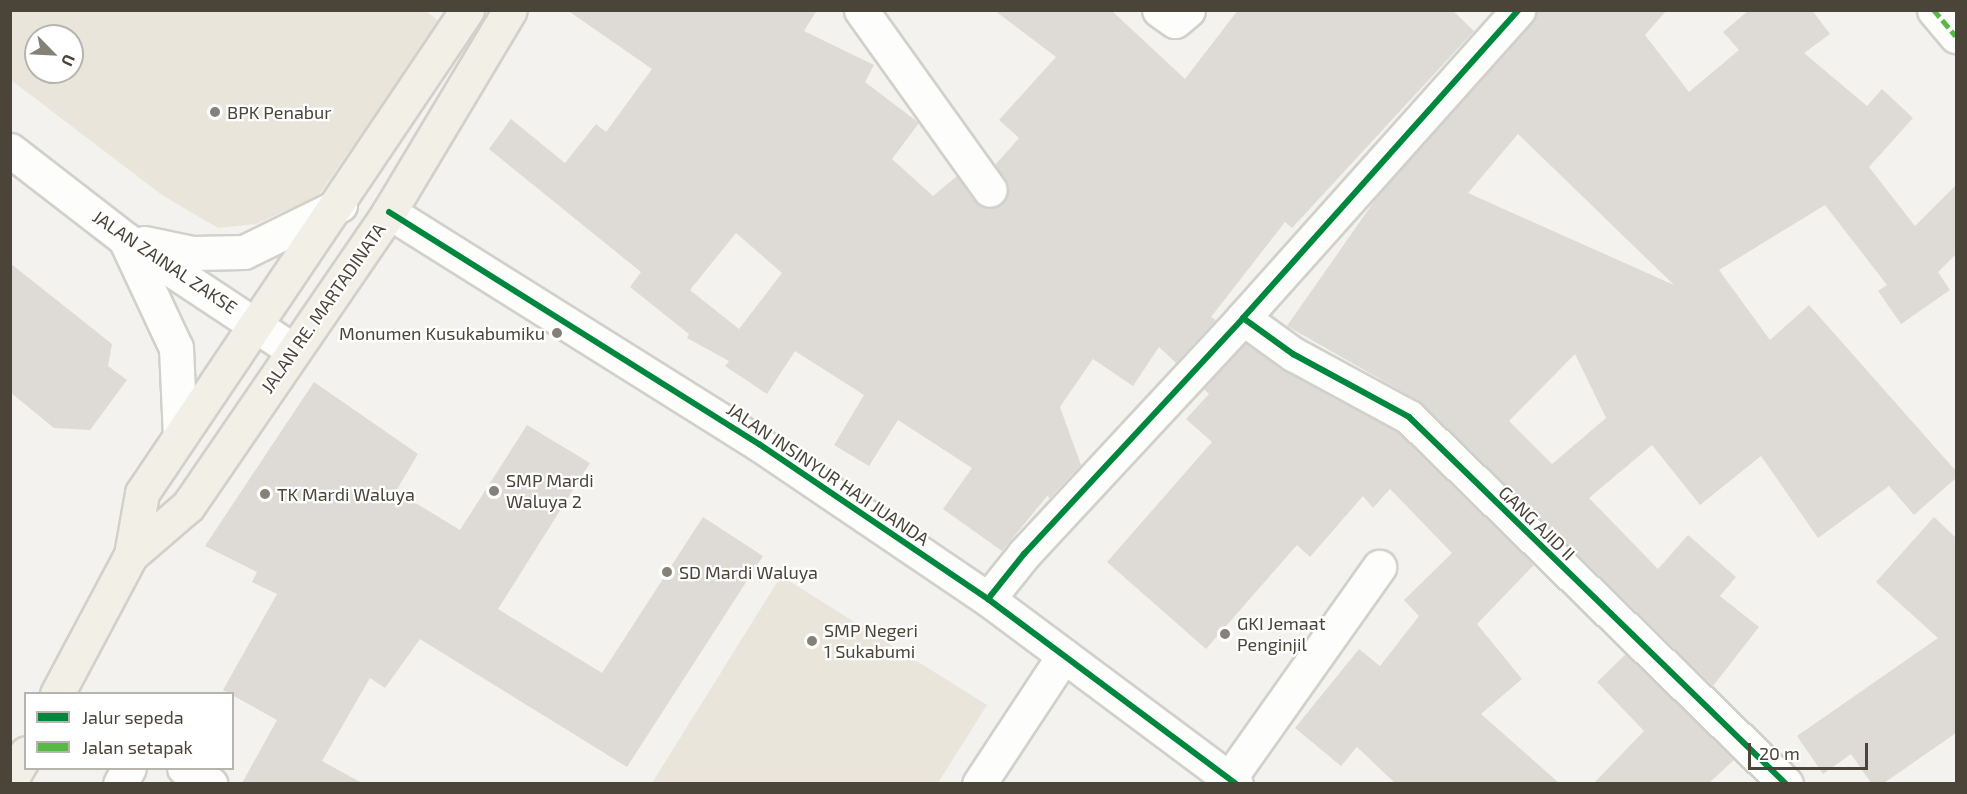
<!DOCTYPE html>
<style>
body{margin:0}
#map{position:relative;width:1967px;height:794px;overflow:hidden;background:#f4f2ee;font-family:"Exo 2",sans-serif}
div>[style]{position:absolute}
.education>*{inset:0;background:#eae5da}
.building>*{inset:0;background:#dedbd6}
.roads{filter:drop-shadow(2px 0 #d2d0cb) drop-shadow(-2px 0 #d2d0cb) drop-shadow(0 2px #d2d0cb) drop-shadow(0 -2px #d2d0cb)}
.minor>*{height:33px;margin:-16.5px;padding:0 16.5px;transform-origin:16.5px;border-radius:16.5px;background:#fdfdfc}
.major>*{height:33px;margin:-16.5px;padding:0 16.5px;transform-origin:16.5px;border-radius:16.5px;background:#f2efe6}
.quiet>*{height:4.5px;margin-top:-2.25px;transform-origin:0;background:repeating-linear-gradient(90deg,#58b947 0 9px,transparent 0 13.5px)}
.cycleway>*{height:6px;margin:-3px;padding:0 3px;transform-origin:3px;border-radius:3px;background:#00873e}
.dots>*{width:16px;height:16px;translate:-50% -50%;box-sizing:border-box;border:3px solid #fff;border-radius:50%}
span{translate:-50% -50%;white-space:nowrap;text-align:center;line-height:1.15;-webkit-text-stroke:4.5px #fff;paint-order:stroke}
.poi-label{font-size:18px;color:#4b4439}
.left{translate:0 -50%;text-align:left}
.right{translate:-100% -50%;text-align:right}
.street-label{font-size:18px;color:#4b4439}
.frame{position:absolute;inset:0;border:12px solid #4b4439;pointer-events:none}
.legend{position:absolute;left:24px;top:692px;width:210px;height:78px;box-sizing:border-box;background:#fff;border:2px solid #b7b4b0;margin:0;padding:8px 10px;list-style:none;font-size:18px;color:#4b4439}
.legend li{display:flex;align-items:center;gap:12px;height:30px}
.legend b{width:30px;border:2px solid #b7b4b0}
.north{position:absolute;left:24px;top:24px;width:60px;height:60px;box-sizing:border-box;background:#fff;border:2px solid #b7b4b0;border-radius:50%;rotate:114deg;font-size:16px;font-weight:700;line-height:24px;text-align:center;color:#4b4439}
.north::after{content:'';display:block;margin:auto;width:21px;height:27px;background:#868178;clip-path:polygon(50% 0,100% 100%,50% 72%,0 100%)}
.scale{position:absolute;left:1748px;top:743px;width:120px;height:27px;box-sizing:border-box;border:3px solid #4b4439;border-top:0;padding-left:8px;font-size:18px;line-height:21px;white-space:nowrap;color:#4b4439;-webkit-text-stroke:4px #fff;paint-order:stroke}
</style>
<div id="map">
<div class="education">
<i style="clip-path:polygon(evenodd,425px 10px,440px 22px,318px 196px,256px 224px,218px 228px,162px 195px,11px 80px,10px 11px,425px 10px,36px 36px,72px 36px,72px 72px,36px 72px,36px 36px)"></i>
<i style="clip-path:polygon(781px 576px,987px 705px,938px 783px,652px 783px)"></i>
</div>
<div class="building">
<i style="clip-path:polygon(evenodd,567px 10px,817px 10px,804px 31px,874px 65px,865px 82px,919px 123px,892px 159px,933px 196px,957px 176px,975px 201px,991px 209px,1001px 205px,1009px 189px,995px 165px,1019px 138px,999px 120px,1056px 57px,994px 10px,1111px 10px,1185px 79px,1238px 10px,1452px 10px,1474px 31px,1292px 228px,1285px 222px,1211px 317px,1216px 320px,1176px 363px,1159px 347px,1133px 386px,1093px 359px,1060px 407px,1081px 465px,1049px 499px,1048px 495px,1002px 551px,943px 509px,972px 468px,898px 420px,869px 466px,834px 445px,864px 395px,795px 351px,767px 394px,725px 366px,729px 361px,687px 338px,689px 334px,630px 287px,641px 272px,489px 149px,511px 119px,565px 163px,596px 124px,606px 132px,652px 69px,567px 10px,736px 233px,782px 273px,739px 329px,690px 290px,736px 233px)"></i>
<i style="clip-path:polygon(evenodd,1536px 10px,1667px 10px,1645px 35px,1689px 92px,1739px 50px,1723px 32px,1749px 10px,1812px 10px,1830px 34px,1804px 53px,1867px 106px,1882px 89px,1913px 118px,1869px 167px,1915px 226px,1956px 185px,1956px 254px,1938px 272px,1950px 290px,1901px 324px,1878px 291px,1887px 285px,1825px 205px,1719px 270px,1770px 340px,1809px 305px,1956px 471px,1956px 478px,1914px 515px,1889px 486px,1818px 538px,1761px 456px,1700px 505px,1652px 445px,1589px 498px,1658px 569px,1688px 535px,1736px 577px,1720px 596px,1759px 627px,1713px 686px,1422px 403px,1287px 326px,1382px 190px,1532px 22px,1536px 10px,1518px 134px,1674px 285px,1468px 193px,1518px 134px,1536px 10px,1575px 354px,1606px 418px,1552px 464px,1509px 421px,1575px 354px)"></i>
<i style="clip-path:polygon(10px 263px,112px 344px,108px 366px,127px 380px,90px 430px,54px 428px,10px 392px)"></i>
<i style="clip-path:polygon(1245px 343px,1284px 370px,1398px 432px,1534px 565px,1477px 624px,1522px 679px,1481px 714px,1559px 783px,1395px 783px,1357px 747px,1341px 766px,1295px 728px,1359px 649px,1380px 666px,1419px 616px,1404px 600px,1452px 553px,1390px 489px,1373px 508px,1363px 496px,1310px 557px,1297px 545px,1206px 649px,1107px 562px,1212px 442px,1186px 419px,1209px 394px,1203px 388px)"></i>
<i style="clip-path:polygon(314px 382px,418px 454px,396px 491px,460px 530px,527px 425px,590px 463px,498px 609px,602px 673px,703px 517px,763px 556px,627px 767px,420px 639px,385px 688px,370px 678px,322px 761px,362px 783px,242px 783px,277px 720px,223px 690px,277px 594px,252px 582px,257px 572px,205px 546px)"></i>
<i style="clip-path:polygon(1934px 517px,1956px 538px,1956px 733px,1884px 783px,1871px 783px,1851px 754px,1823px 774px,1797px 736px,1938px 638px,1876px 582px)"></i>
<i style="clip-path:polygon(1626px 654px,1734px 760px,1709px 783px,1594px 783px,1644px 731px,1597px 682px)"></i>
</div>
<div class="roads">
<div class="minor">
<i style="left:861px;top:10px;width:221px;rotate:54.4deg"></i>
<i style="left:1159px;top:10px;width:19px;rotate:35deg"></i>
<i style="left:1175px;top:21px;width:17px;rotate:-40deg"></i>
<i style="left:1934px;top:10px;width:34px;rotate:50deg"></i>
<i style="left:10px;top:150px;width:145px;rotate:37.7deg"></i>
<i style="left:125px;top:239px;width:201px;rotate:33.5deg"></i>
<i style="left:389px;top:212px;width:437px;rotate:32.1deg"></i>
<i style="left:759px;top:444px;width:277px;rotate:34.1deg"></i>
<i style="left:988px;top:599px;width:309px;rotate:36.7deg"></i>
<i style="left:125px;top:239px;width:120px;rotate:64.9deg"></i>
<i style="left:176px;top:348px;width:87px;rotate:87.4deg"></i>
<i style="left:144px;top:243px;width:49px;rotate:11.8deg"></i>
<i style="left:192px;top:253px;width:52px;rotate:-1.1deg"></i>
<i style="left:244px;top:252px;width:107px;rotate:-26.1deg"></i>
<i style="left:1243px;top:318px;width:62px;rotate:35.8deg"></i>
<i style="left:1293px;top:354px;width:132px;rotate:28.5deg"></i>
<i style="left:1409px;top:417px;width:526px;rotate:44.23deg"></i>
<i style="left:988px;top:599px;width:58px;rotate:-51.3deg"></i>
<i style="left:1024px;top:554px;width:322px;rotate:-47.1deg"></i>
<i style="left:1243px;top:318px;width:413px;rotate:-48.2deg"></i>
<i style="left:184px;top:768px;width:31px;rotate:31deg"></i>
<i style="left:1229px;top:779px;width:260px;rotate:-54.7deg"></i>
<i style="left:120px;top:784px;width:18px;rotate:-61deg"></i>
<i style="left:979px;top:784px;width:154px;rotate:-56.6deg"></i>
</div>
<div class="major">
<i style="left:131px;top:555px;width:75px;rotate:-40.7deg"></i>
<i style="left:188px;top:506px;width:356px;rotate:-55.6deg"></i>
<i style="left:389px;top:212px;width:235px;rotate:-59.1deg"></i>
<i style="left:57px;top:694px;width:157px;rotate:-62deg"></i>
<i style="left:131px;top:555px;width:63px;rotate:-79.9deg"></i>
<i style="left:142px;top:493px;width:582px;rotate:-56.06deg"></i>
<i style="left:10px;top:781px;width:32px;rotate:-60deg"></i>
</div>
</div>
<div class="quiet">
<i style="left:1934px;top:10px;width:34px;rotate:50deg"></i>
</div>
<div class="cycleway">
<i style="left:389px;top:212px;width:437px;rotate:32.1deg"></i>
<i style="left:759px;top:444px;width:277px;rotate:34.1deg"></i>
<i style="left:988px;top:599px;width:309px;rotate:36.7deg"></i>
<i style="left:1243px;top:318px;width:62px;rotate:35.8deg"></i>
<i style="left:1293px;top:354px;width:132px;rotate:28.5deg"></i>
<i style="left:1409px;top:417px;width:526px;rotate:44.23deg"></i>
<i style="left:988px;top:599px;width:58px;rotate:-51.3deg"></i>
<i style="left:1024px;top:554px;width:322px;rotate:-47.1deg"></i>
<i style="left:1243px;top:318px;width:413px;rotate:-48.2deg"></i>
</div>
<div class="dots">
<i style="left:215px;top:112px;background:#868178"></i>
<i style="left:557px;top:333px;background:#868178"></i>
<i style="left:494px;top:491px;background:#868178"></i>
<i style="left:265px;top:494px;background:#868178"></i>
<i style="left:667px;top:572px;background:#868178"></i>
<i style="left:1225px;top:634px;background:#868178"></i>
<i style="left:812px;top:641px;background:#868178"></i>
</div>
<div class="poi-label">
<span class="left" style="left:227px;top:112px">BPK Penabur</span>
<span class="right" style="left:545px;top:333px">Monumen Kusukabumiku</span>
<span class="left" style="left:506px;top:491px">SMP Mardi<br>Waluya 2</span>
<span class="left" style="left:277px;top:494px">TK Mardi Waluya</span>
<span class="left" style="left:679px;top:572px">SD Mardi Waluya</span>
<span class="left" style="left:1237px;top:634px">GKI Jemaat<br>Penginjil</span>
<span class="left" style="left:824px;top:641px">SMP Negeri<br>1 Sukabumi</span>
</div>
<div class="street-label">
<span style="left:165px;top:262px;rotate:34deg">JALAN ZAINAL ZAKSE</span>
<span style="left:323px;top:308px;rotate:-55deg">JALAN RE. MARTADINATA</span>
<span style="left:828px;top:474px;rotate:34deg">JALAN INSINYUR HAJI JUANDA</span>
<span style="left:1537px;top:523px;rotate:44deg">GANG AJID II</span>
</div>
<div class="frame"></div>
<ul class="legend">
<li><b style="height:8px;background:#00873e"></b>Jalur sepeda</li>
<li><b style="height:8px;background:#58b947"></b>Jalan setapak</li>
</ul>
<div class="north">U</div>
<div class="scale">20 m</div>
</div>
